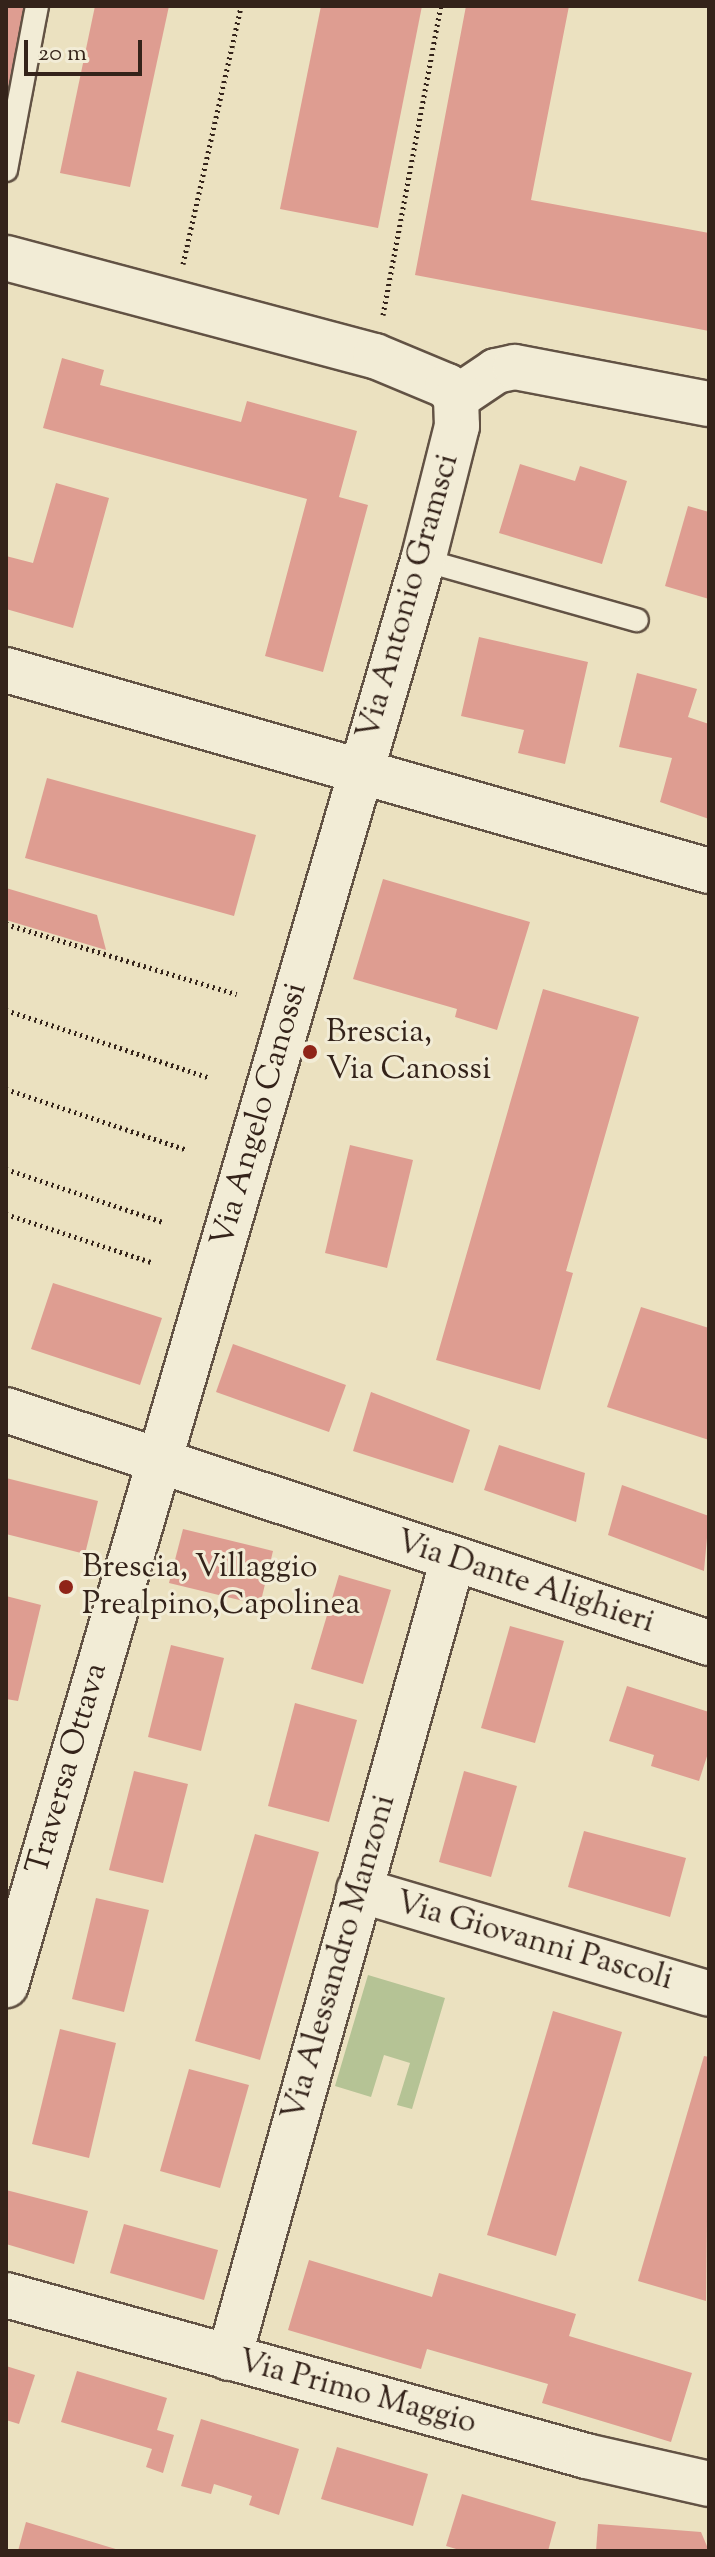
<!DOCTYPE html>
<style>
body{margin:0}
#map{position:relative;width:715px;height:2557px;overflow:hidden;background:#ebe1c0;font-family:"Sorts Mill Goudy",serif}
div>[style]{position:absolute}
.green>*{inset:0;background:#b5c395}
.building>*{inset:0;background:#de9d91}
.path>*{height:5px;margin-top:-2.5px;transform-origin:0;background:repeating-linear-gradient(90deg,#34231a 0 2px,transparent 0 6px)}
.roads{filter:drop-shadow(2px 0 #625244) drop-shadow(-2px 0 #625244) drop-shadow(0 2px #625244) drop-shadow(0 -2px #625244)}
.service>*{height:22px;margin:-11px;padding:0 11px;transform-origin:11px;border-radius:11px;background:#f2ecd6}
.minor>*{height:44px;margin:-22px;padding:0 22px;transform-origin:22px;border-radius:22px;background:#f2ecd6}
.dots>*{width:22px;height:22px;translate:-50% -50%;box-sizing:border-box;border:4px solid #f2ecd6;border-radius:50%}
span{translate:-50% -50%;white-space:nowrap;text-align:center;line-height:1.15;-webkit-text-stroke:6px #f2ecd6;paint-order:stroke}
.street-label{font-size:32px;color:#34231a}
.poi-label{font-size:32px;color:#34231a}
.left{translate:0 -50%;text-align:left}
.frame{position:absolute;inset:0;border:8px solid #34231a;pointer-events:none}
.scale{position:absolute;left:24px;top:40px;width:118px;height:36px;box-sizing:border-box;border:4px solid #34231a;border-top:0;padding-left:10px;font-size:24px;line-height:28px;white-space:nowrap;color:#34231a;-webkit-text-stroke:6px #f2ecd6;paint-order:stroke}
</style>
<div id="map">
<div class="green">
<i style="clip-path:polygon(368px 1975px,445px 1998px,412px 2109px,397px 2105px,410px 2063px,384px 2055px,371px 2097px,335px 2086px)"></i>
</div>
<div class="building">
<i style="clip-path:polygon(6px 6px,25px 6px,7px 92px,6px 92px)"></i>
<i style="clip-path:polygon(95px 6px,169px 6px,130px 187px,60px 173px)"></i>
<i style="clip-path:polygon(321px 6px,422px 6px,378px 228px,280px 209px)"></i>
<i style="clip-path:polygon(466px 6px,569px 6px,531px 200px,709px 233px,709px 331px,415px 275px)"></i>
<i style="clip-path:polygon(62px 358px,104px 370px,100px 385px,241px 422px,247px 401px,357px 431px,339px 497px,368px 505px,323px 672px,265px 656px,307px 499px,43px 428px)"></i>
<i style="clip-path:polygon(520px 464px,575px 481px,580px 466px,627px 481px,602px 564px,499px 533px)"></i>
<i style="clip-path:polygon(56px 483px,109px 498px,73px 628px,6px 609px,6px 556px,33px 563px)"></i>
<i style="clip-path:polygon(688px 506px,709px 512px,709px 599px,665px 586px)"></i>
<i style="clip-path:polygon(479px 637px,588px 662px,565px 764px,518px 753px,524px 730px,461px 716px)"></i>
<i style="clip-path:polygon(637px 673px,697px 689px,688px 717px,709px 724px,709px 819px,660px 802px,672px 758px,619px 747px)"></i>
<i style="clip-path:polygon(47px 778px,256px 835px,234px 916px,25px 858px)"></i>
<i style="clip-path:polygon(383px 879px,530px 922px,497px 1030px,455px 1017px,457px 1009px,353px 979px)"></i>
<i style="clip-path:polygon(6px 888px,97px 915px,106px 950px,6px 920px)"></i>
<i style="clip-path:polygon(543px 989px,639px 1017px,566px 1271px,573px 1273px,540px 1390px,436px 1360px)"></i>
<i style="clip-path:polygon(350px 1145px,413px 1160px,387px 1268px,325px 1253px)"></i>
<i style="clip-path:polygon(53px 1283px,162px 1318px,140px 1385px,31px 1349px)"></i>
<i style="clip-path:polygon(641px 1307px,709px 1328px,709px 1440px,607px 1407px)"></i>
<i style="clip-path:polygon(233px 1344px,346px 1385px,329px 1432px,216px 1392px)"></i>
<i style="clip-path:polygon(371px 1392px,470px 1430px,453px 1483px,353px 1451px)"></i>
<i style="clip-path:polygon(499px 1445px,585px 1473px,576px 1522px,484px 1490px)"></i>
<i style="clip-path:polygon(6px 1478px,98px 1501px,85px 1554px,6px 1534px)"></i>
<i style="clip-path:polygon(622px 1485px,709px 1516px,704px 1571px,608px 1535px)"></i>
<i style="clip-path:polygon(183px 1529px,273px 1551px,260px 1605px,169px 1583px)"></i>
<i style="clip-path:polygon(339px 1575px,391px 1590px,363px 1684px,311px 1669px)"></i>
<i style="clip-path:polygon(6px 1596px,41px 1605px,18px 1701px,6px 1699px)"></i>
<i style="clip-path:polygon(510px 1626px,564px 1641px,535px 1743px,481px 1728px)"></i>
<i style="clip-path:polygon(171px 1645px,224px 1658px,201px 1751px,148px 1737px)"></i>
<i style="clip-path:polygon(627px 1686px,709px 1712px,709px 1750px,699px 1781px,651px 1766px,654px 1755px,609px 1741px)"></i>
<i style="clip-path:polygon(295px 1703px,357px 1720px,329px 1822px,268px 1806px)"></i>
<i style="clip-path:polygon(134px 1771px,188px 1784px,163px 1883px,109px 1870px)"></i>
<i style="clip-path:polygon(464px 1771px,517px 1786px,491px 1877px,439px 1862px)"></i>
<i style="clip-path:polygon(584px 1831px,686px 1858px,670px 1917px,568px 1887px)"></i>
<i style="clip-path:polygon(255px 1834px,319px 1852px,260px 2060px,195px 2041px)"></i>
<i style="clip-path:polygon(96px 1898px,149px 1910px,124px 2012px,72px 1999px)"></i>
<i style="clip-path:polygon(553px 2011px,622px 2032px,556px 2256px,487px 2235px)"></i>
<i style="clip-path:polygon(60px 2029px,116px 2043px,89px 2158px,32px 2144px)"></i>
<i style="clip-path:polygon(704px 2056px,709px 2057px,706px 2301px,638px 2281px)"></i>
<i style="clip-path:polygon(189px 2069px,249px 2085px,220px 2188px,160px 2171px)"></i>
<i style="clip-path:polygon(6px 2190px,88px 2211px,74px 2264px,6px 2244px)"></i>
<i style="clip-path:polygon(124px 2224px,218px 2250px,204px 2300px,110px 2273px)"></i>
<i style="clip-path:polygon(309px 2260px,432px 2297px,439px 2273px,576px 2314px,569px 2336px,692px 2373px,671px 2442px,542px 2403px,548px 2384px,427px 2349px,421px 2369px,288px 2330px)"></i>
<i style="clip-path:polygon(6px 2366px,35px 2375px,19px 2424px,6px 2420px)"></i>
<i style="clip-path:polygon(77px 2371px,167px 2398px,157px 2430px,174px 2435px,163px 2473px,146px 2467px,152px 2449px,61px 2422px)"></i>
<i style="clip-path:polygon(201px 2419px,299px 2449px,279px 2515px,249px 2505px,252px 2496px,214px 2484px,211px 2494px,181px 2486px)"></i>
<i style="clip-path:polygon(337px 2447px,428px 2474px,413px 2526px,321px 2499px)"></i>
<i style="clip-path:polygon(462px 2494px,556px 2522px,548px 2551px,463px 2551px,446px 2546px)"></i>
<i style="clip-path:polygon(26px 2522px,119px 2550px,119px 2551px,18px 2551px)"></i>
<i style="clip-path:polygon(598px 2524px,701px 2532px,709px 2551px,596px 2551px)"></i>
</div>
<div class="path">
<i style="left:183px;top:264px;width:264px;rotate:-77.3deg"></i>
<i style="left:383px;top:315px;width:314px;rotate:-79.4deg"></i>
<i style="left:6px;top:924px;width:241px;rotate:16.9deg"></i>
<i style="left:6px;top:1010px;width:215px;rotate:18.4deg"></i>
<i style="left:6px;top:1089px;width:191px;rotate:18.6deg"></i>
<i style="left:6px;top:1169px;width:166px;rotate:18.7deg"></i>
<i style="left:6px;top:1214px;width:153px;rotate:18.3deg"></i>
</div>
<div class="roads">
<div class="service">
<i style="left:6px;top:170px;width:167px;rotate:-79.3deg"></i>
<i style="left:423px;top:560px;width:222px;rotate:15.7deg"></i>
</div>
<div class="minor">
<i style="left:6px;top:258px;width:382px;rotate:14.9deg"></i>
<i style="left:375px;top:356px;width:78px;rotate:22.6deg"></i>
<i style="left:447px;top:386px;width:15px;rotate:53deg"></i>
<i style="left:456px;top:398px;width:28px;rotate:88deg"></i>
<i style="left:457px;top:426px;width:138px;rotate:104.2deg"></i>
<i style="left:423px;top:560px;width:1485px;rotate:106.31deg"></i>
<i style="left:456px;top:398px;width:48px;rotate:-34deg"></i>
<i style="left:496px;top:371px;width:19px;rotate:-12deg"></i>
<i style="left:515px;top:367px;width:197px;rotate:10.8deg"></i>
<i style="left:6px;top:670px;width:731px;rotate:15.96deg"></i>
<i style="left:6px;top:1410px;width:741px;rotate:18.34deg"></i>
<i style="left:359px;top:1890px;width:365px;rotate:16.5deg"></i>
<i style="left:6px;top:2295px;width:602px;rotate:15.51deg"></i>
<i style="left:586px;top:2456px;width:126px;rotate:12.8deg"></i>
<i style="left:229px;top:2358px;width:830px;rotate:-74.34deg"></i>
</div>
</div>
<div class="dots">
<i style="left:310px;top:1052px;background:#8f2418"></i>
<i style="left:66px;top:1587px;background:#8f2418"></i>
</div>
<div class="street-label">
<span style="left:409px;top:597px;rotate:-74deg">Via Antonio Gramsci</span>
<span style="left:260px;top:1115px;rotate:-74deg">Via Angelo Canossi</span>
<span style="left:525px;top:1583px;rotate:18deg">Via Dante Alighieri</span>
<span style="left:68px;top:1769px;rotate:-74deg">Traversa Ottava</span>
<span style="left:534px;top:1942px;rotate:16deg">Via Giovanni Pascoli</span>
<span style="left:340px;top:1958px;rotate:-74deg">Via Alessandro Manzoni</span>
<span style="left:357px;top:2393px;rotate:15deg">Via Primo Maggio</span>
</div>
<div class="poi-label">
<span class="left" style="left:326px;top:1052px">Brescia,<br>Via Canossi</span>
<span class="left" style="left:82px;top:1587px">Brescia, Villaggio<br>Prealpino,Capolinea</span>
</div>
<div class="frame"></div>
<div class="scale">20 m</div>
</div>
